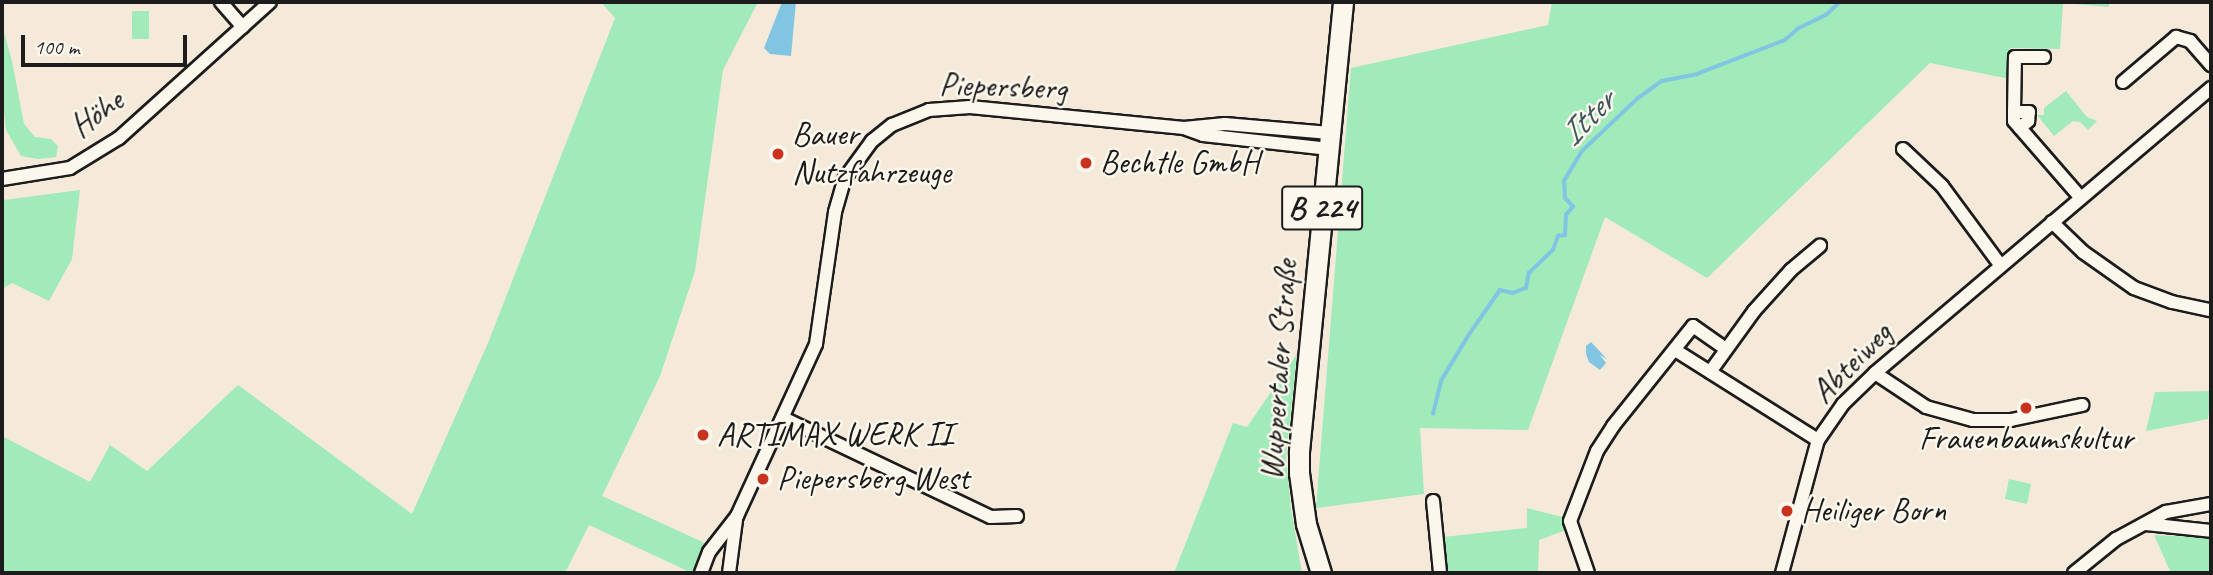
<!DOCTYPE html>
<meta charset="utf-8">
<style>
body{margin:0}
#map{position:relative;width:2213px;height:575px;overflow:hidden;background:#f5e9d9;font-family:Caveat,sans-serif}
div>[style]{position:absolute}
.green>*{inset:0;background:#a1eab9}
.water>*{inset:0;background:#82c5e3}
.stream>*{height:3.5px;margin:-1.75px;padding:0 1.75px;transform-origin:1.75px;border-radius:1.75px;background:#82c5e3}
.roads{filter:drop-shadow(2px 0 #1c1c1c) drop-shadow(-2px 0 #1c1c1c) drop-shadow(0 2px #1c1c1c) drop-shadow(0 -2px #1c1c1c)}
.minor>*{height:12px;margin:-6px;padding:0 6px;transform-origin:6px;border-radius:6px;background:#fbf7ec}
.primary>*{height:19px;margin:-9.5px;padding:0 9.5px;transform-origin:9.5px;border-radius:9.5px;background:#fbf7ec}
.dots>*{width:19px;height:19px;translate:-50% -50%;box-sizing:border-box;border:4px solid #fbf7ec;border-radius:50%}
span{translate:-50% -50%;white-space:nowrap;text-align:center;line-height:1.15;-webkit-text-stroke:5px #fbf7ec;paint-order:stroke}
.shield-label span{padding:2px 5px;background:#fbf7ec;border:2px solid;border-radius:5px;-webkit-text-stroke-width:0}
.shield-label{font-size:32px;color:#1c1c1c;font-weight:700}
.street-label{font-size:33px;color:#1c1c1c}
.poi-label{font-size:33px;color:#1c1c1c}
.left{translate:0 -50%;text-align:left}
.water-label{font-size:35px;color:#405762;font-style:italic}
.frame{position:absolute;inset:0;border:4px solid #1c1c1c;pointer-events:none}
.scale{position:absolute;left:21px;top:35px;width:166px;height:32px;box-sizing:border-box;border:4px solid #1c1c1c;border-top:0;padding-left:9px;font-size:21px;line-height:24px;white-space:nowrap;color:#1c1c1c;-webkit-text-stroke:5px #fbf7ec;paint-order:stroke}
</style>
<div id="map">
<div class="green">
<i style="clip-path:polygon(601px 2px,758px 2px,723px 70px,695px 271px,660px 376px,602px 496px,707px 544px,692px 573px,589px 525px,565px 573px,2px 573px,2px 436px,90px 482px,110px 445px,147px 471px,238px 385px,412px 514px,488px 343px,615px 18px)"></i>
<i style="clip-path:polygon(1552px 2px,2109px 2px,2109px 7px,2063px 3px,2060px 49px,2010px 48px,2010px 79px,1930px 63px,1707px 278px,1605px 217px,1528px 430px,1420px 428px,1424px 494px,1316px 508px,1351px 68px,1548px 25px)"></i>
<i style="clip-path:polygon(132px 11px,149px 11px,149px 39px,132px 39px)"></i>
<i style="clip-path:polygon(2px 25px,12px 61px,24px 124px,35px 137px,51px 139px,58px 146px,56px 157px,38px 159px,21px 156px,6px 130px,2px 93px)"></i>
<i style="clip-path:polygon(2066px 91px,2087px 117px,2097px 121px,2088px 130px,2080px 122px,2073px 121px,2054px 136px,2037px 115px,2044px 115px,2044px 108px)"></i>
<i style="clip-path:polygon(80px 190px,72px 259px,49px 301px,12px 283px,2px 289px,4px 200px)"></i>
<i style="clip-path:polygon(1297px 354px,1286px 457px,1291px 509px,1302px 573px,1174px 573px,1233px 423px,1247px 427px)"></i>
<i style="clip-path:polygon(2211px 391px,2208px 419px,2146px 431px,2155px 392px)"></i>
<i style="clip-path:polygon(2009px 479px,2031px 484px,2027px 504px,2005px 499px)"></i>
<i style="clip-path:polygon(1527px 508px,1562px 517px,1566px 530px,1539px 540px,1538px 573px,1446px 573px,1443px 537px,1527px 528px)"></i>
<i style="clip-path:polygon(2154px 535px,2211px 538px,2211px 573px,2171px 573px)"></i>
</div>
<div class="water">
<i style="clip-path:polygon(782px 2px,796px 2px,791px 56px,770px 54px,764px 48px)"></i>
<i style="clip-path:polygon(1591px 342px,1607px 359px,1600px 355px,1606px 363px,1600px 370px,1589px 362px,1586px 354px,1586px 346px)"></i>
</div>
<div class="stream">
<i style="left:1433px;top:414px;width:34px;rotate:-76deg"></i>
<i style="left:1441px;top:381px;width:52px;rotate:-59deg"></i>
<i style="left:1468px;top:336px;width:56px;rotate:-55.2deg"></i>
<i style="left:1500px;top:290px;width:13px;rotate:13deg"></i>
<i style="left:1513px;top:293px;width:14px;rotate:-21deg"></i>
<i style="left:1526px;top:288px;width:15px;rotate:-79deg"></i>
<i style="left:1529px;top:273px;width:33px;rotate:-44deg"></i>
<i style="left:1553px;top:250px;width:15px;rotate:-70deg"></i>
<i style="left:1558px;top:236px;width:7px;rotate:-8deg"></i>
<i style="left:1565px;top:235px;width:20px;rotate:-87deg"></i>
<i style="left:1566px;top:215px;width:11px;rotate:-49deg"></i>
<i style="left:1573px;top:207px;width:12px;rotate:-132deg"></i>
<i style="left:1565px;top:198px;width:17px;rotate:-93deg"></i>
<i style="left:1564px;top:181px;width:35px;rotate:-59deg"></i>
<i style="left:1582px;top:151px;width:76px;rotate:-43.4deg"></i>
<i style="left:1637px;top:99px;width:31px;rotate:-36deg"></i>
<i style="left:1662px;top:81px;width:36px;rotate:-11deg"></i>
<i style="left:1697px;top:74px;width:94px;rotate:-21.1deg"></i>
<i style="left:1785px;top:40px;width:18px;rotate:-41deg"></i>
<i style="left:1799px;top:28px;width:30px;rotate:-26deg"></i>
<i style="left:1826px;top:15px;width:19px;rotate:-43deg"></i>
</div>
<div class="roads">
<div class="minor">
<i style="left:221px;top:2px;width:33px;rotate:49deg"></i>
<i style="left:2123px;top:82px;width:70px;rotate:-40.3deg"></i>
<i style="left:2176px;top:37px;width:15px;rotate:16deg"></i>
<i style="left:2190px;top:41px;width:32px;rotate:49deg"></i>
<i style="left:2014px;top:112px;width:55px;rotate:-89deg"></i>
<i style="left:2015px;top:57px;width:29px"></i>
<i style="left:1184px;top:128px;width:41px;rotate:-5.6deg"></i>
<i style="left:1225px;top:124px;width:105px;rotate:4.9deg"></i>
<i style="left:2020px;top:128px;width:11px;rotate:-41deg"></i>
<i style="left:2028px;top:121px;width:9px;rotate:-84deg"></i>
<i style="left:2029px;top:112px;width:15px;rotate:180deg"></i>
<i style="left:2014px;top:112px;width:9px;rotate:90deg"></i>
<i style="left:2014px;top:121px;width:102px;rotate:49deg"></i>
<i style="left:1903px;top:149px;width:54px;rotate:43.5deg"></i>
<i style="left:1942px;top:186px;width:99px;rotate:53.6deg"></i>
<i style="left:2px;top:179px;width:69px;rotate:-9.2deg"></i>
<i style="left:70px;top:168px;width:57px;rotate:-31.5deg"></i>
<i style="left:119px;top:138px;width:203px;rotate:-42deg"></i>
<i style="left:2052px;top:222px;width:43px;rotate:44.1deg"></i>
<i style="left:2083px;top:252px;width:62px;rotate:35.2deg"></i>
<i style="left:2134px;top:288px;width:40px;rotate:20.2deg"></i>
<i style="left:2172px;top:302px;width:40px;rotate:12deg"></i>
<i style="left:1675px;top:350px;width:169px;rotate:32.2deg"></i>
<i style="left:1710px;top:372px;width:75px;rotate:-54.2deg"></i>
<i style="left:1754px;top:311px;width:55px;rotate:-47.9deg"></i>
<i style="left:1791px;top:270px;width:38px;rotate:-40deg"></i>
<i style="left:1875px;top:373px;width:61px;rotate:33.7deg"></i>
<i style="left:1926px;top:407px;width:49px;rotate:15.5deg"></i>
<i style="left:1973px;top:420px;width:38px"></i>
<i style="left:2011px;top:420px;width:73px;rotate:-11.9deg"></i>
<i style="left:783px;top:418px;width:230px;rotate:25.5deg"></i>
<i style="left:991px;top:517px;width:26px;rotate:-2deg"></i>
<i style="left:1433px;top:501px;width:72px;rotate:84.4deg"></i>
<i style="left:2146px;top:524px;width:65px;rotate:6.1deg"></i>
<i style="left:701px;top:573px;width:22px;rotate:-69deg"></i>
<i style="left:709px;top:552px;width:46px;rotate:-52.1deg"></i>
<i style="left:737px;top:516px;width:189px;rotate:-65.3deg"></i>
<i style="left:816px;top:344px;width:133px;rotate:-81.8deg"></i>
<i style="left:835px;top:212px;width:35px;rotate:-74deg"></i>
<i style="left:845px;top:178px;width:46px;rotate:-53.9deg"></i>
<i style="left:872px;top:141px;width:26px;rotate:-39deg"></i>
<i style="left:892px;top:125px;width:40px;rotate:-22deg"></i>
<i style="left:929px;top:110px;width:41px;rotate:-4.2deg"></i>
<i style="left:970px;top:107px;width:215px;rotate:5.6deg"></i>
<i style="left:1184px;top:128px;width:20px;rotate:20deg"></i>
<i style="left:1203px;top:135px;width:127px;rotate:6.3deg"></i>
<i style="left:729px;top:573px;width:53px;rotate:-82.5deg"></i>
<i style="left:1588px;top:573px;width:55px;rotate:-109.1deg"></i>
<i style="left:1570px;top:521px;width:75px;rotate:-68.9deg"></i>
<i style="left:1597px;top:451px;width:30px;rotate:-57deg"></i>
<i style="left:1613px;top:426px;width:128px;rotate:-51.3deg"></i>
<i style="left:1693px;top:326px;width:39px;rotate:35deg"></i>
<i style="left:1782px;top:573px;width:138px;rotate:-74.9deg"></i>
<i style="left:1818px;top:440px;width:44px;rotate:-55.2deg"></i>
<i style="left:1843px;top:404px;width:45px;rotate:-44.1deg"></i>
<i style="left:1875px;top:373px;width:441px;rotate:-40.3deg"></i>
<i style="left:2074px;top:573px;width:54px;rotate:-39deg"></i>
<i style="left:2116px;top:539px;width:57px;rotate:-28.4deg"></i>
<i style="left:2166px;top:512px;width:46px;rotate:-10.1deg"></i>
</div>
<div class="primary">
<i style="left:1321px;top:573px;width:51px;rotate:-107deg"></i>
<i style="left:1306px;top:524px;width:51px;rotate:-97.8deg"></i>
<i style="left:1299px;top:473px;width:22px;rotate:-90deg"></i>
<i style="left:1299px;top:451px;width:451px;rotate:-84.4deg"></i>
</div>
</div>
<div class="dots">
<i style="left:778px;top:154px;background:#c8321e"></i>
<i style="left:1086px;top:163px;background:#c8321e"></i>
<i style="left:2026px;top:408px;background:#c8321e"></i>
<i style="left:703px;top:435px;background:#c8321e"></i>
<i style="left:763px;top:479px;background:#c8321e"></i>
<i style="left:1787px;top:511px;background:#c8321e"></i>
</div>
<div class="shield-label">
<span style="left:1322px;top:208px">B 224</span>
</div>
<div class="street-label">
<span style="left:1003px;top:87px;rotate:2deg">Piepersberg</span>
<span style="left:97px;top:114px;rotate:-36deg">Höhe</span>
<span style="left:1852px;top:363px;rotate:-45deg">Abteiweg</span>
<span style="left:1279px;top:370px;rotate:-86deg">Wuppertaler Straße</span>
</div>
<div class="poi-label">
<span class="left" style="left:792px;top:154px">Bauer<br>Nutzfahrzeuge</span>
<span class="left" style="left:1100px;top:163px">Bechtle GmbH</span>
<span class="left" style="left:717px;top:435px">ARTIMAX WERK II</span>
<span style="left:2026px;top:439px">Frauenbaumskultur</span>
<span class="left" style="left:777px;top:479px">Piepersberg West</span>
<span class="left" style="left:1801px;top:511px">Heiliger Born</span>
</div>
<div class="water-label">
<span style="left:1587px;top:118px;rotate:-45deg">Itter</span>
</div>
<div class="frame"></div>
<div class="scale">100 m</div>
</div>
